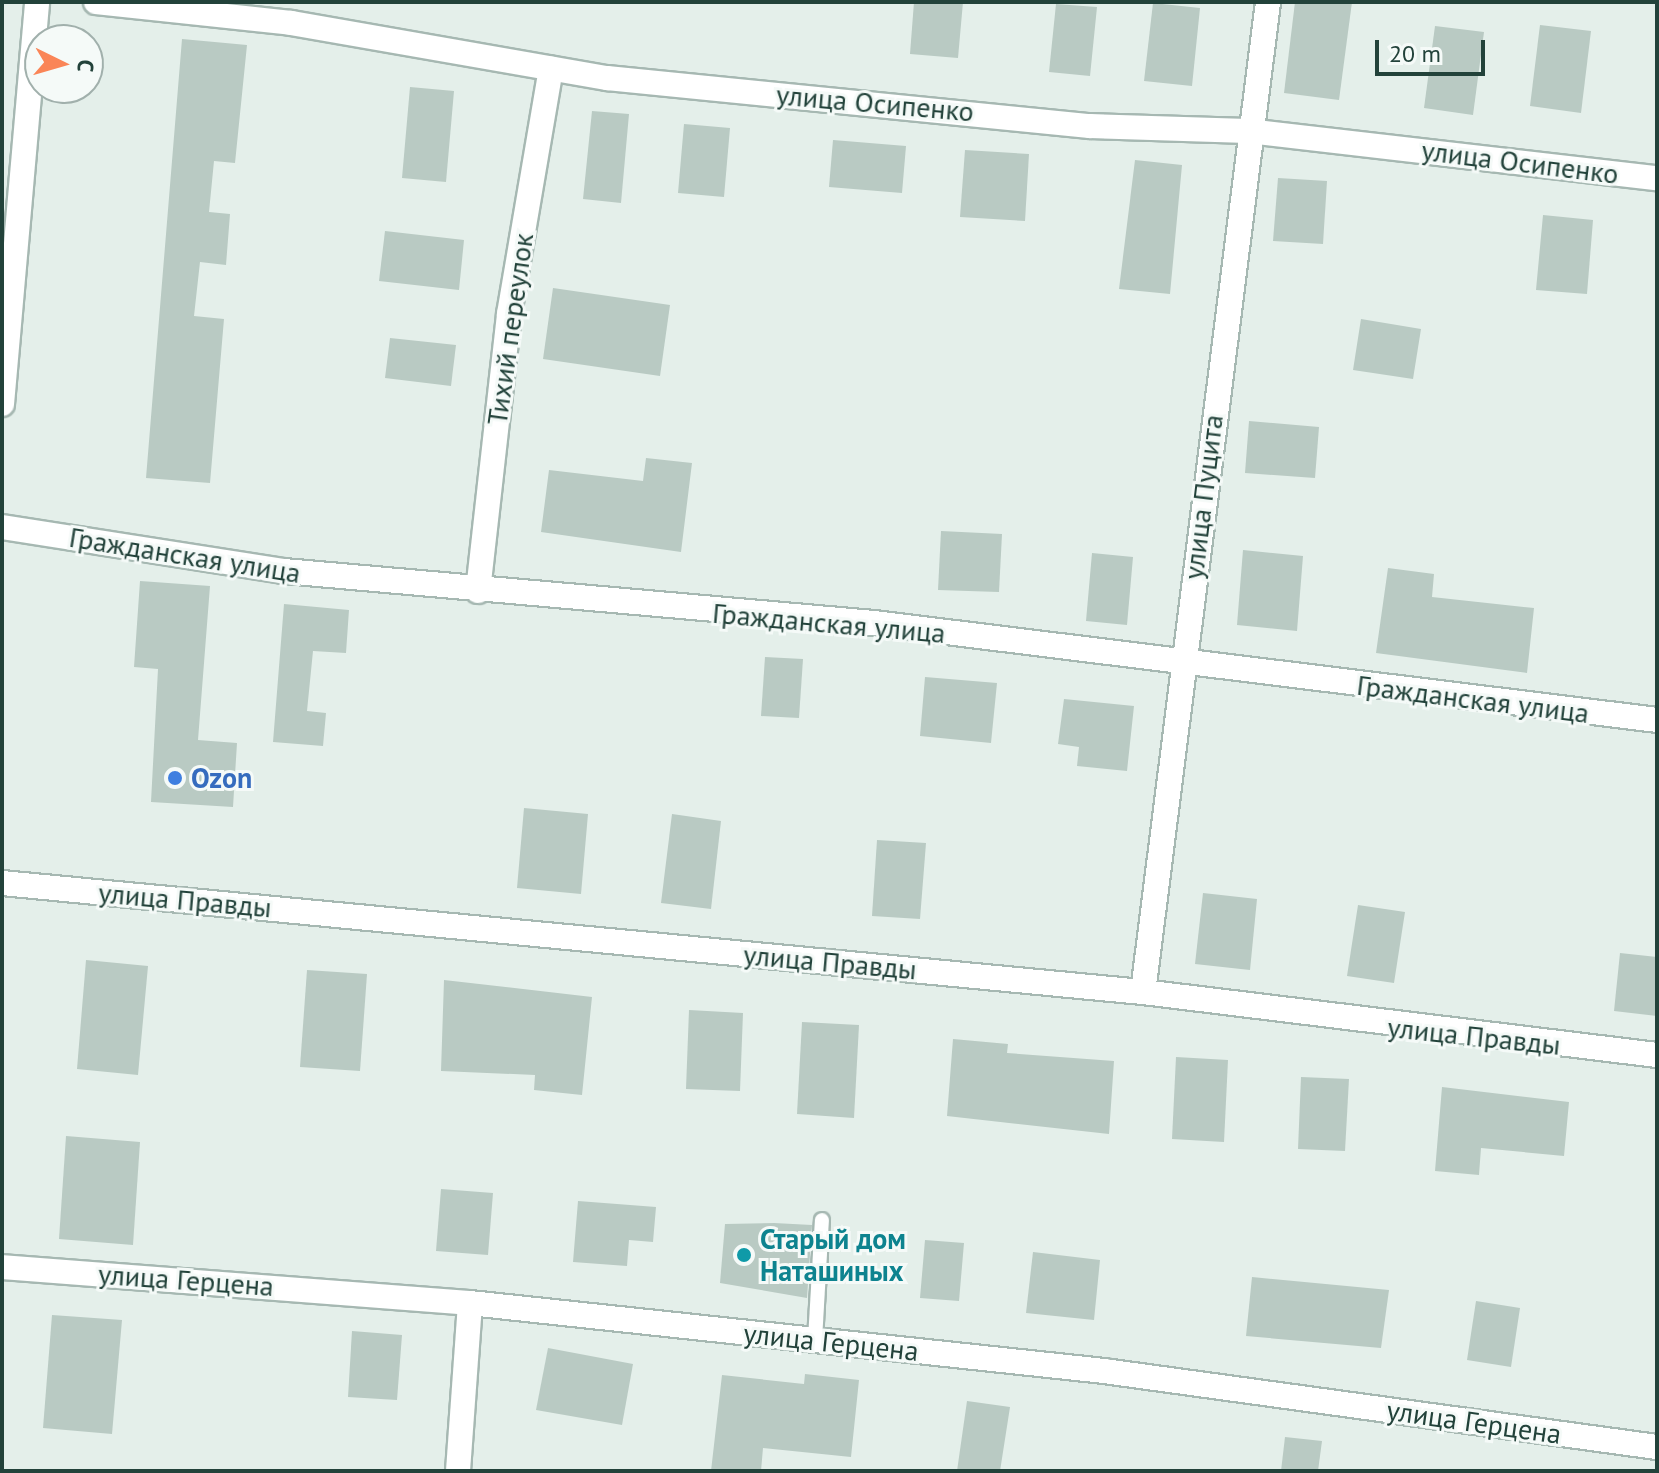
<!DOCTYPE html>
<meta charset="utf-8">
<style>
body{margin:0}
#map{position:relative;width:1659px;height:1473px;overflow:hidden;background:#e4efea;font-family:"PT Sans",sans-serif}
div>[style]{position:absolute}
.building>*{inset:0;background:#b9cac3}
.roads{filter:drop-shadow(2px 0 #a6b8b2) drop-shadow(-2px 0 #a6b8b2) drop-shadow(0 2px #a6b8b2) drop-shadow(0 -2px #a6b8b2)}
.service>*{height:14px;margin:-7px;padding:0 7px;transform-origin:7px;border-radius:7px;background:#fff}
.minor>*{height:24px;margin:-12px;padding:0 12px;transform-origin:12px;border-radius:12px;background:#fff}
.tertiary>*{height:24px;margin:-12px;padding:0 12px;transform-origin:12px;border-radius:12px;background:#fff}
.dots>*{width:22px;height:22px;translate:-50% -50%;box-sizing:border-box;border:4px solid #f5faf8;border-radius:50%}
span{translate:-50% -50%;white-space:nowrap;text-align:center;line-height:1.15;-webkit-text-stroke:6px #f5faf8;paint-order:stroke}
.street-label{font-size:28px;color:#22423a}
.shop-label{font-size:28px;color:#366cbe;font-weight:700}
.left{translate:0 -50%;text-align:left}
.culture-label{font-size:28px;color:#0d838f;font-weight:700}
.frame{position:absolute;inset:0;border:4px solid #22423a;pointer-events:none}
.north{position:absolute;left:24px;top:24px;width:80px;height:80px;box-sizing:border-box;background:#f5faf8;border:2px solid #a1b0ac;border-radius:50%;rotate:95deg;font-size:22px;font-weight:700;line-height:32px;text-align:center;color:#22423a}
.north::after{content:'';display:block;margin:auto;width:28px;height:36px;background:#fa8557;clip-path:polygon(50% 0,100% 100%,50% 72%,0 100%)}
.scale{position:absolute;left:1375px;top:40px;width:110px;height:36px;box-sizing:border-box;border:4px solid #22423a;border-top:0;padding-left:10px;font-size:24px;line-height:28px;white-space:nowrap;color:#22423a;-webkit-text-stroke:6px #f5faf8;paint-order:stroke}
</style>
<div id="map">
<div class="building">
<i style="clip-path:polygon(914px 2px,963px 2px,958px 58px,910px 54px)"></i>
<i style="clip-path:polygon(1295px 2px,1352px 2px,1339px 100px,1284px 93px)"></i>
<i style="clip-path:polygon(1153px 3px,1200px 8px,1192px 86px,1144px 81px)"></i>
<i style="clip-path:polygon(1056px 4px,1097px 7px,1090px 76px,1049px 72px)"></i>
<i style="clip-path:polygon(1540px 25px,1591px 31px,1581px 113px,1530px 106px)"></i>
<i style="clip-path:polygon(1435px 26px,1484px 32px,1473px 115px,1424px 108px)"></i>
<i style="clip-path:polygon(182px 39px,247px 45px,235px 163px,214px 161px,209px 212px,230px 214px,226px 265px,200px 262px,194px 316px,224px 319px,210px 483px,146px 478px)"></i>
<i style="clip-path:polygon(410px 87px,454px 91px,446px 182px,402px 178px)"></i>
<i style="clip-path:polygon(592px 111px,629px 114px,621px 203px,583px 199px)"></i>
<i style="clip-path:polygon(684px 124px,730px 128px,724px 197px,678px 193px)"></i>
<i style="clip-path:polygon(833px 140px,906px 146px,902px 193px,829px 187px)"></i>
<i style="clip-path:polygon(965px 150px,1029px 154px,1025px 221px,960px 217px)"></i>
<i style="clip-path:polygon(1135px 160px,1182px 165px,1170px 294px,1119px 289px)"></i>
<i style="clip-path:polygon(1278px 178px,1327px 181px,1323px 244px,1273px 241px)"></i>
<i style="clip-path:polygon(1543px 215px,1593px 220px,1587px 294px,1536px 290px)"></i>
<i style="clip-path:polygon(385px 231px,464px 240px,459px 290px,379px 281px)"></i>
<i style="clip-path:polygon(553px 288px,670px 305px,660px 376px,543px 359px)"></i>
<i style="clip-path:polygon(1361px 319px,1421px 329px,1413px 379px,1353px 370px)"></i>
<i style="clip-path:polygon(390px 338px,456px 345px,451px 386px,385px 378px)"></i>
<i style="clip-path:polygon(1249px 421px,1319px 427px,1315px 478px,1245px 473px)"></i>
<i style="clip-path:polygon(646px 458px,692px 463px,681px 552px,541px 532px,549px 470px,643px 481px)"></i>
<i style="clip-path:polygon(941px 531px,1002px 534px,999px 592px,938px 590px)"></i>
<i style="clip-path:polygon(1243px 550px,1303px 556px,1297px 631px,1237px 625px)"></i>
<i style="clip-path:polygon(1092px 553px,1133px 557px,1127px 625px,1086px 621px)"></i>
<i style="clip-path:polygon(1388px 568px,1434px 574px,1432px 597px,1534px 608px,1527px 673px,1376px 653px)"></i>
<i style="clip-path:polygon(140px 581px,210px 586px,198px 740px,237px 743px,233px 807px,151px 802px,158px 669px,134px 667px)"></i>
<i style="clip-path:polygon(284px 604px,349px 610px,346px 653px,313px 651px,307px 711px,326px 713px,323px 746px,273px 742px)"></i>
<i style="clip-path:polygon(765px 657px,803px 659px,799px 718px,761px 716px)"></i>
<i style="clip-path:polygon(925px 677px,997px 683px,991px 743px,920px 736px)"></i>
<i style="clip-path:polygon(1064px 699px,1134px 706px,1127px 771px,1077px 766px,1079px 747px,1058px 744px)"></i>
<i style="clip-path:polygon(524px 808px,588px 814px,581px 894px,517px 888px)"></i>
<i style="clip-path:polygon(672px 814px,721px 821px,711px 909px,661px 903px)"></i>
<i style="clip-path:polygon(877px 840px,926px 843px,920px 919px,872px 916px)"></i>
<i style="clip-path:polygon(1203px 893px,1257px 899px,1250px 970px,1195px 964px)"></i>
<i style="clip-path:polygon(1358px 905px,1405px 912px,1394px 983px,1347px 976px)"></i>
<i style="clip-path:polygon(1620px 953px,1657px 957px,1657px 1016px,1614px 1011px)"></i>
<i style="clip-path:polygon(86px 960px,148px 966px,138px 1075px,77px 1069px)"></i>
<i style="clip-path:polygon(307px 970px,367px 974px,360px 1071px,300px 1067px)"></i>
<i style="clip-path:polygon(444px 980px,592px 997px,582px 1095px,534px 1090px,535px 1075px,441px 1071px)"></i>
<i style="clip-path:polygon(689px 1010px,743px 1013px,740px 1091px,686px 1089px)"></i>
<i style="clip-path:polygon(802px 1022px,859px 1025px,854px 1118px,797px 1114px)"></i>
<i style="clip-path:polygon(953px 1039px,1008px 1044px,1007px 1053px,1114px 1061px,1109px 1134px,947px 1116px)"></i>
<i style="clip-path:polygon(1176px 1057px,1228px 1060px,1224px 1142px,1172px 1139px)"></i>
<i style="clip-path:polygon(1301px 1077px,1349px 1079px,1345px 1151px,1298px 1149px)"></i>
<i style="clip-path:polygon(1442px 1087px,1569px 1102px,1564px 1156px,1481px 1148px,1479px 1175px,1435px 1171px)"></i>
<i style="clip-path:polygon(66px 1136px,140px 1142px,133px 1245px,59px 1239px)"></i>
<i style="clip-path:polygon(441px 1189px,493px 1193px,488px 1255px,436px 1251px)"></i>
<i style="clip-path:polygon(578px 1201px,656px 1207px,653px 1242px,629px 1240px,627px 1266px,573px 1262px)"></i>
<i style="clip-path:polygon(774px 1223px,812px 1225px,807px 1298px,720px 1283px,725px 1224px)"></i>
<i style="clip-path:polygon(925px 1240px,964px 1243px,959px 1301px,920px 1298px)"></i>
<i style="clip-path:polygon(1033px 1252px,1100px 1260px,1094px 1320px,1026px 1313px)"></i>
<i style="clip-path:polygon(1252px 1277px,1389px 1290px,1381px 1348px,1246px 1336px)"></i>
<i style="clip-path:polygon(1476px 1301px,1520px 1308px,1511px 1367px,1467px 1360px)"></i>
<i style="clip-path:polygon(52px 1315px,122px 1320px,112px 1434px,43px 1428px)"></i>
<i style="clip-path:polygon(352px 1331px,402px 1335px,397px 1400px,348px 1397px)"></i>
<i style="clip-path:polygon(548px 1348px,633px 1364px,622px 1425px,536px 1410px)"></i>
<i style="clip-path:polygon(805px 1374px,859px 1380px,851px 1457px,763px 1448px,761px 1471px,711px 1471px,722px 1375px,804px 1384px)"></i>
<i style="clip-path:polygon(967px 1401px,1010px 1407px,1000px 1471px,957px 1471px)"></i>
<i style="clip-path:polygon(1285px 1437px,1322px 1441px,1318px 1471px,1281px 1471px)"></i>
</div>
<div class="roads">
<div class="service">
<i style="left:815px;top:1340px;width:120px;rotate:-86.7deg"></i>
</div>
<div class="minor">
<i style="left:96px;top:2px;width:196px;rotate:6.1deg"></i>
<i style="left:291px;top:23px;width:321px;rotate:9.9deg"></i>
<i style="left:607px;top:78px;width:485px;rotate:5.7deg"></i>
<i style="left:1090px;top:126px;width:158px;rotate:1.8deg"></i>
<i style="left:1248px;top:131px;width:412px;rotate:6.6deg"></i>
<i style="left:2px;top:527px;width:285px;rotate:8.9deg"></i>
<i style="left:284px;top:571px;width:592px;rotate:5.04deg"></i>
<i style="left:874px;top:623px;width:789px;rotate:7.06deg"></i>
<i style="left:478px;top:591px;width:279px;rotate:-83.6deg"></i>
<i style="left:509px;top:314px;width:249px;rotate:-80.3deg"></i>
<i style="left:2px;top:883px;width:1146px;rotate:5.46deg"></i>
<i style="left:1143px;top:992px;width:518px;rotate:6.99deg"></i>
<i style="left:1143px;top:992px;width:998px;rotate:-82.8deg"></i>
<i style="left:2px;top:1267px;width:469px;rotate:4.4deg"></i>
<i style="left:470px;top:1303px;width:638px;rotate:6.12deg"></i>
<i style="left:1104px;top:1371px;width:558px;rotate:7.83deg"></i>
<i style="left:458px;top:1471px;width:168px;rotate:-85.9deg"></i>
</div>
<div class="tertiary">
<i style="left:2px;top:404px;width:404px;rotate:-85deg"></i>
</div>
</div>
<div class="dots">
<i style="left:175px;top:778px;background:#3f7fe0"></i>
<i style="left:744px;top:1255px;background:#0f9aa8"></i>
</div>
<div class="street-label">
<span style="left:875px;top:103px;rotate:5deg">улица Осипенко</span>
<span style="left:1520px;top:162px;rotate:7deg">улица Осипенко</span>
<span style="left:510px;top:329px;rotate:-82deg">Тихий переулок</span>
<span style="left:1203px;top:497px;rotate:-83deg">улица Пуцита</span>
<span style="left:185px;top:555px;rotate:9deg">Гражданская улица</span>
<span style="left:829px;top:623px;rotate:5deg">Гражданская улица</span>
<span style="left:1473px;top:699px;rotate:7deg">Гражданская улица</span>
<span style="left:185px;top:900px;rotate:5deg">улица Правды</span>
<span style="left:830px;top:962px;rotate:5deg">улица Правды</span>
<span style="left:1474px;top:1036px;rotate:6deg">улица Правды</span>
<span style="left:186px;top:1280px;rotate:4deg">улица Герцена</span>
<span style="left:831px;top:1342px;rotate:6deg">улица Герцена</span>
<span style="left:1474px;top:1422px;rotate:8deg">улица Герцена</span>
</div>
<div class="shop-label">
<span class="left" style="left:191px;top:778px">Ozon</span>
</div>
<div class="culture-label">
<span class="left" style="left:760px;top:1255px">Старый дом<br>Наташиных</span>
</div>
<div class="frame"></div>
<div class="north">С</div>
<div class="scale">20 m</div>
</div>
